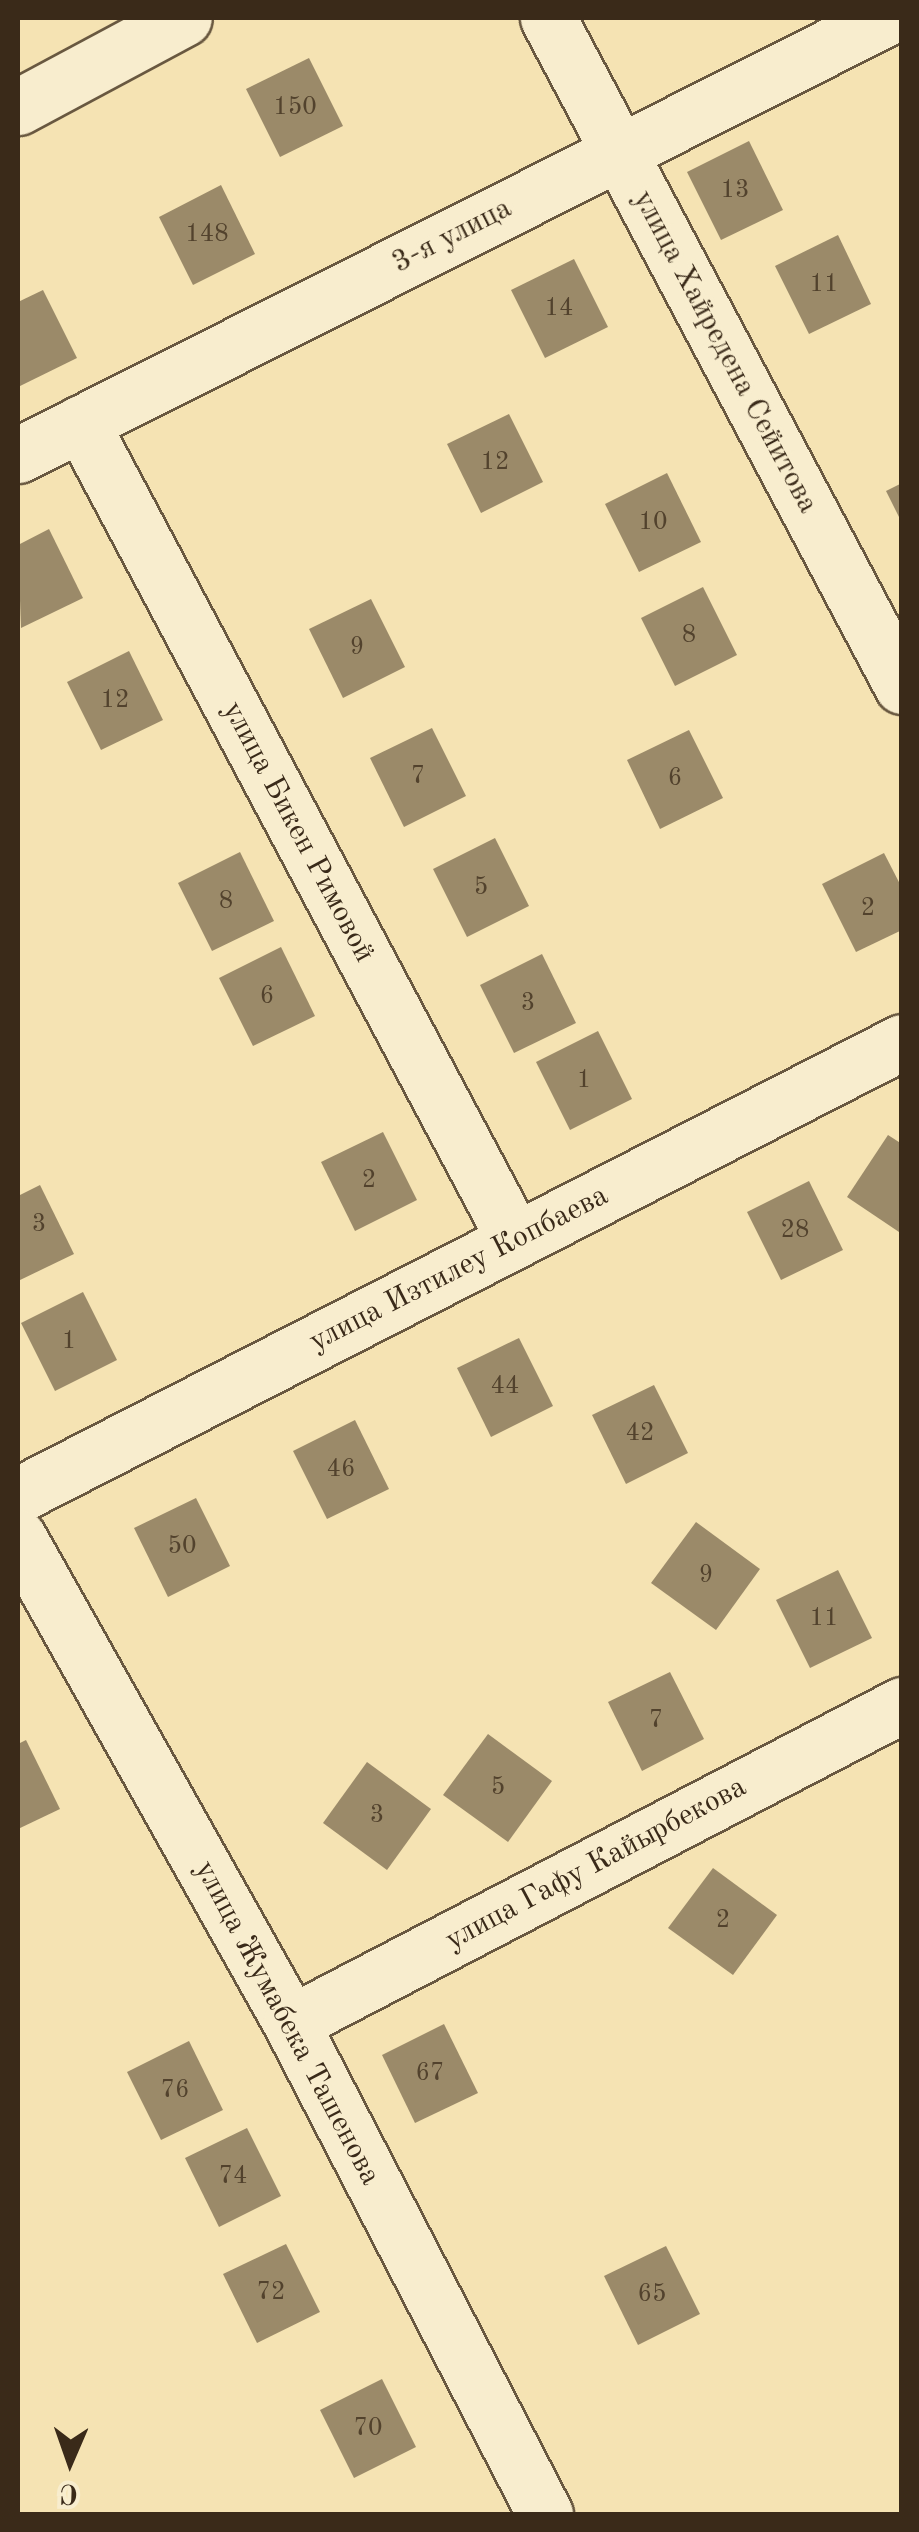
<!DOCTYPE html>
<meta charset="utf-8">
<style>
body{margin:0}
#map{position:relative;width:919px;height:2532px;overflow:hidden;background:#f5e3b3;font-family:"Old Standard TT",serif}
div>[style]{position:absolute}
.building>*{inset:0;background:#9b8a69}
.roads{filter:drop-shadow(2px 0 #695840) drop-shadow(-2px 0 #695840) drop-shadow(0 2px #695840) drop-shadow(0 -2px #695840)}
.minor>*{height:55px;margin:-27.5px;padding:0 27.5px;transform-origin:27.5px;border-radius:27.5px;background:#f8edce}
span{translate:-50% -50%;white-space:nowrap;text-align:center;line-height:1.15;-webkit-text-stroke:8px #f8edce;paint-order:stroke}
.number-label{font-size:25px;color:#52422d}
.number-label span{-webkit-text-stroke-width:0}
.street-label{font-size:30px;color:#3a2a19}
.frame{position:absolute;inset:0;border:20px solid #3a2a19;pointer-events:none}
.north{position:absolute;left:20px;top:2412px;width:100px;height:100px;-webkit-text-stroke:8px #f8edce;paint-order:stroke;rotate:182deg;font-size:28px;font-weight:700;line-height:40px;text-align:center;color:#3a2a19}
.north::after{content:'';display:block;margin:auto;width:35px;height:45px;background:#3a2a19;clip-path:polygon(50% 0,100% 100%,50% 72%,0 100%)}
</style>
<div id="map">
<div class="building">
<i style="clip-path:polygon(309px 58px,343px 126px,280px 157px,246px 89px)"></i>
<i style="clip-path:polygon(749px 141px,783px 210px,721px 240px,687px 172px)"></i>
<i style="clip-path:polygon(221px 185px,255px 254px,193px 285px,159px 217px)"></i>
<i style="clip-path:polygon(838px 235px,871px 304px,809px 334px,775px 266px)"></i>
<i style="clip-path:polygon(574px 259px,608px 327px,545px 358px,511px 290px)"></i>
<i style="clip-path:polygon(43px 290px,77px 358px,18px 387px,18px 302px)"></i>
<i style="clip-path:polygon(509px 414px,543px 482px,481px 513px,447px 444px)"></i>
<i style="clip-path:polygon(667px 473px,701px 542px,639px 572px,605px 504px)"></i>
<i style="clip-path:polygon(902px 483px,902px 523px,886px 491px)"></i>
<i style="clip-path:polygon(49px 529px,83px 598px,21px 628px,18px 545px)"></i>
<i style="clip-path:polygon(703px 587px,737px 655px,675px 686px,641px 618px)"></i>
<i style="clip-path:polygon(371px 599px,405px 667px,343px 698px,309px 629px)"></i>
<i style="clip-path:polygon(129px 651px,163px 720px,101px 750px,67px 682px)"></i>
<i style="clip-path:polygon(432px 728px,466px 796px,404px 827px,370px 758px)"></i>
<i style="clip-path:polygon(689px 730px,723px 798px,660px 829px,627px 760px)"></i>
<i style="clip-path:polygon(495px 838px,529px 906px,467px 937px,433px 869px)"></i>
<i style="clip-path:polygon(240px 852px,274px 921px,212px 951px,178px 883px)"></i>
<i style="clip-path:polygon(884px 853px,902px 888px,902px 930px,856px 952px,822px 884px)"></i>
<i style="clip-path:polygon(281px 947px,315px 1016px,253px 1046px,219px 978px)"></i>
<i style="clip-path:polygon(542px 954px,576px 1023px,514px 1053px,480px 985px)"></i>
<i style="clip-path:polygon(598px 1031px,632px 1099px,570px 1130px,536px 1062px)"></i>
<i style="clip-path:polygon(383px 1132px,417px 1200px,355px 1231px,321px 1162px)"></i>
<i style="clip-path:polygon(888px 1135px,902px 1144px,902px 1234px,847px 1197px)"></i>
<i style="clip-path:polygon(809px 1181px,843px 1250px,781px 1280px,747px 1212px)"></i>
<i style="clip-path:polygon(40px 1185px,74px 1254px,18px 1281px,18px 1196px)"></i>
<i style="clip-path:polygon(83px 1292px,117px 1360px,55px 1391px,21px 1323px)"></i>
<i style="clip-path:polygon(519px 1338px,553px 1406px,491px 1437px,457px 1368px)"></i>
<i style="clip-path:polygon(654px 1385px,688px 1453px,626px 1484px,592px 1415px)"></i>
<i style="clip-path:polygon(355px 1420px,389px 1489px,327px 1519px,293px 1451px)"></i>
<i style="clip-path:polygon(196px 1498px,230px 1566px,168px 1597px,134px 1528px)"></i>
<i style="clip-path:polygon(696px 1522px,760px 1569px,716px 1630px,651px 1583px)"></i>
<i style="clip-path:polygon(838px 1570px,872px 1638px,810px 1668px,776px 1600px)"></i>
<i style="clip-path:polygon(670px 1672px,704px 1739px,642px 1771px,608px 1702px)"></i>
<i style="clip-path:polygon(488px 1734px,552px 1781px,508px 1842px,443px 1795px)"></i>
<i style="clip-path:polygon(26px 1740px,60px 1809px,18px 1829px,18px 1744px)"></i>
<i style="clip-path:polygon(367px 1762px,431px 1809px,387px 1870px,323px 1823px)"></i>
<i style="clip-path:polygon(713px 1868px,777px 1915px,733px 1975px,668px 1928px)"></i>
<i style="clip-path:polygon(444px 2024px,478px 2093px,415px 2123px,382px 2055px)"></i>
<i style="clip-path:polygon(189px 2041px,223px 2110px,161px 2140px,127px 2072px)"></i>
<i style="clip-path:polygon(247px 2128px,281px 2196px,219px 2227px,185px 2158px)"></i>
<i style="clip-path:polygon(286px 2244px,320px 2312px,257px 2343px,223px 2274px)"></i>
<i style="clip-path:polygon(666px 2246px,700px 2314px,638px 2345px,604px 2276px)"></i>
<i style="clip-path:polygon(382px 2379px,416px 2447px,354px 2478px,320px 2410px)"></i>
</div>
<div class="roads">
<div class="minor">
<i style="left:548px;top:18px;width:756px;rotate:62.08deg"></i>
<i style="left:18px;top:107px;width:188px;rotate:-28.2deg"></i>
<i style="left:81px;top:423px;width:925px;rotate:62.02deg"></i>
<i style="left:18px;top:455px;width:972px;rotate:-26.72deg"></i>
<i style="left:18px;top:1495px;width:993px;rotate:-27.13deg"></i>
<i style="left:18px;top:1537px;width:557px;rotate:60.68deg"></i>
<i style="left:291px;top:2023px;width:553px;rotate:62.65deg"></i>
<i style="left:291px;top:2023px;width:689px;rotate:-27.5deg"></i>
</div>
</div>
<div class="number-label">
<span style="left:295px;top:108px">150</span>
<span style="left:735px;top:191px">13</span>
<span style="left:207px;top:235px">148</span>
<span style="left:824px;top:285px">11</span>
<span style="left:559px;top:309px">14</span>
<span style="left:495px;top:463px">12</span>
<span style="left:653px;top:523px">10</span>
<span style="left:689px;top:636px">8</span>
<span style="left:357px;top:648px">9</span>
<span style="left:115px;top:701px">12</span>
<span style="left:418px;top:777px">7</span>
<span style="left:675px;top:779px">6</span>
<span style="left:481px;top:888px">5</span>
<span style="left:226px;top:902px">8</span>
<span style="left:868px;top:909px">2</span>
<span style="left:267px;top:997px">6</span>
<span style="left:528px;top:1004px">3</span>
<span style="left:584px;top:1081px">1</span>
<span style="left:369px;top:1181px">2</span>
<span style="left:39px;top:1225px">3</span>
<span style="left:795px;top:1231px">28</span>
<span style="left:69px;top:1342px">1</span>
<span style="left:505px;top:1387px">44</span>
<span style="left:640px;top:1434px">42</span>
<span style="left:341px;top:1470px">46</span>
<span style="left:182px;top:1547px">50</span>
<span style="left:706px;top:1576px">9</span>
<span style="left:824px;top:1619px">11</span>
<span style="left:656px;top:1721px">7</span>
<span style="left:498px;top:1788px">5</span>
<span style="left:377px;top:1816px">3</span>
<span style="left:723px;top:1921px">2</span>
<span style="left:430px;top:2074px">67</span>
<span style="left:175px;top:2091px">76</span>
<span style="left:233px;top:2177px">74</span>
<span style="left:271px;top:2293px">72</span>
<span style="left:652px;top:2295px">65</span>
<span style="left:368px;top:2429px">70</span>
</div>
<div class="street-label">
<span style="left:452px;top:236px;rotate:-27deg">3-я улица</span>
<span style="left:725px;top:352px;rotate:62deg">улица Хайредена Сейитова</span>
<span style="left:298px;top:832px;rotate:62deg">улица Бикен Римовой</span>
<span style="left:459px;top:1269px;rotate:-27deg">улица Изтилеу Копбаева</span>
<span style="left:596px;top:1864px;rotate:-28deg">улица Гафу Кайырбекова</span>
<span style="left:287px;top:2023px;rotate:62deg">улица Жумабека Ташенова</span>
</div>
<div class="frame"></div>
<div class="north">С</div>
</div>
